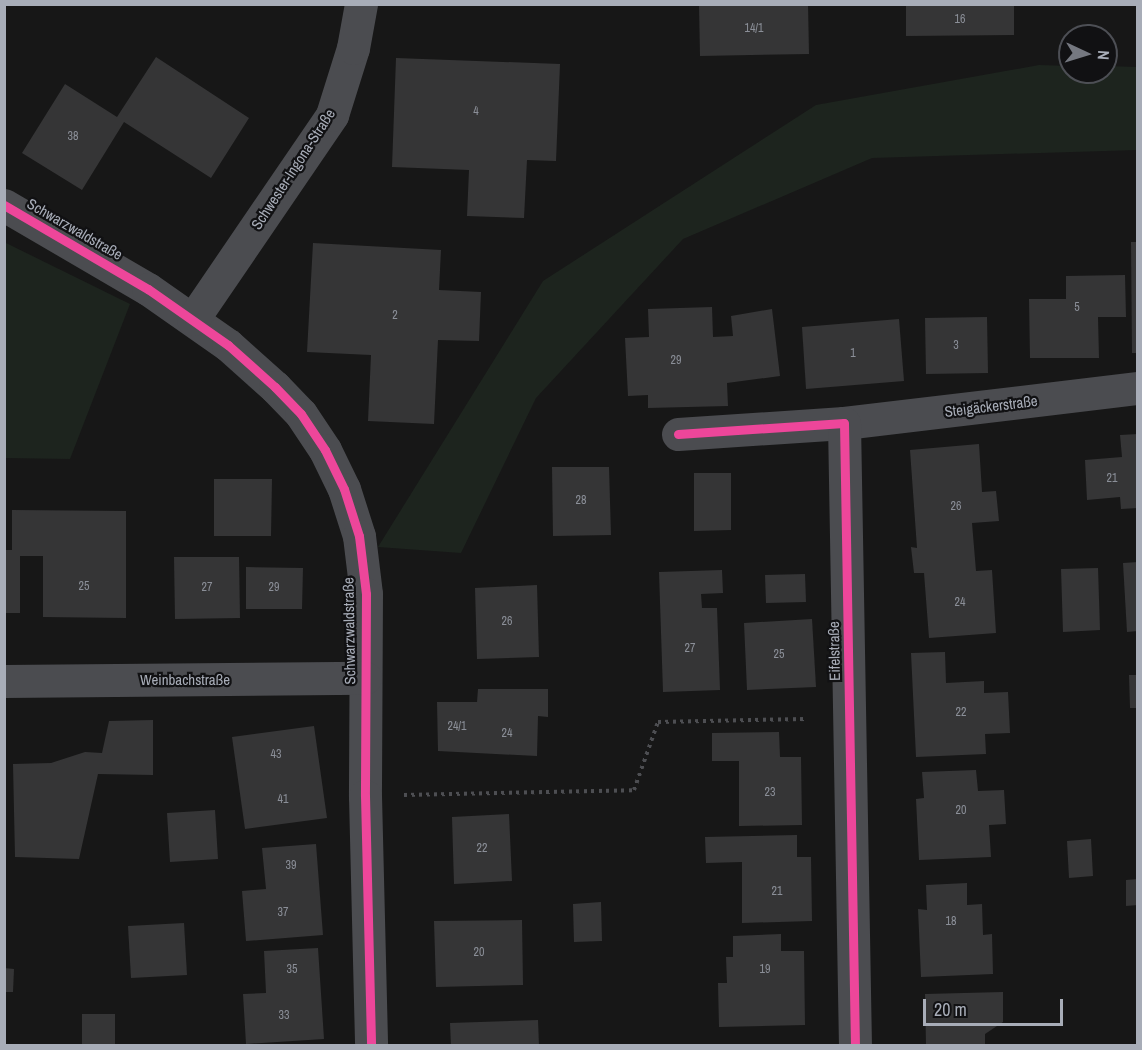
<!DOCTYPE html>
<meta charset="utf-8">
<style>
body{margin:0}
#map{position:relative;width:1142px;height:1050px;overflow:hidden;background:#171717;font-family:"Archivo Narrow",sans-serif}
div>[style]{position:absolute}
.green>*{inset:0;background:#1d241e}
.building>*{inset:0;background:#353536}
.path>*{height:4px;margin-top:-2px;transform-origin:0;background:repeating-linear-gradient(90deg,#4d4e52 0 3px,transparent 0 7.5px)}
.minor>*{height:33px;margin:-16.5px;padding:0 16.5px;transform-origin:16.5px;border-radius:16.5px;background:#4b4c50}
.cycleway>*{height:9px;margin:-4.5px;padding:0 4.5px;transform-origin:4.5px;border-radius:4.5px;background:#ed469a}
span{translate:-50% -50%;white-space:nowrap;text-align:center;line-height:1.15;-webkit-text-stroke:4.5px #111113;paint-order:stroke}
.number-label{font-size:12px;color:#8b8f98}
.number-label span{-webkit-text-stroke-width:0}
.street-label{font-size:15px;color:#a8adb8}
.frame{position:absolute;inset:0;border:6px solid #a8adb8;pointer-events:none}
.north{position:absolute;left:1058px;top:24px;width:60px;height:60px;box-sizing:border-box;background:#111113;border:2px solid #4d4f55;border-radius:50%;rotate:94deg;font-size:16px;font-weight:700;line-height:24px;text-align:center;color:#a8adb8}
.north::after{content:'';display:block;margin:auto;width:21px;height:27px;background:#757880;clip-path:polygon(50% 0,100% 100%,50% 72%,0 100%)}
.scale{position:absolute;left:923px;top:999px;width:140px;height:27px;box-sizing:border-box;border:3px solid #a8adb8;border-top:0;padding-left:8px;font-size:18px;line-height:21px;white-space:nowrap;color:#a8adb8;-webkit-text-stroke:4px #111113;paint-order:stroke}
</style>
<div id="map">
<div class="green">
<i style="clip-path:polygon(1039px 65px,1070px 66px,1070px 72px,1106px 72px,1106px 66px,1137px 67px,1137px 150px,872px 158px,683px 239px,536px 398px,461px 553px,378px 547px,543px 281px,816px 105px)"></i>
<i style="clip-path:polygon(4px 242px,130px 304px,70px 459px,5px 458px)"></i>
</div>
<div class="building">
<i style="clip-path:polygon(699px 4px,808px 4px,809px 54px,700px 56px)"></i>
<i style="clip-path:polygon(906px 4px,1014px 4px,1014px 35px,906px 36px)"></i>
<i style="clip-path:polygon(156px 57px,249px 118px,211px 178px,124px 122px,82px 190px,22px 153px,65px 84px,117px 117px)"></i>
<i style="clip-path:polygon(396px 58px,560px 64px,556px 161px,527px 160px,524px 218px,467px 216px,469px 170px,392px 167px)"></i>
<i style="clip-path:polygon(1131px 242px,1138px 242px,1138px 353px,1132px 353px)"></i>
<i style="clip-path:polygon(313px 243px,441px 250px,439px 290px,481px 292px,479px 341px,438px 340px,434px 424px,368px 421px,371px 355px,307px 352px)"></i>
<i style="clip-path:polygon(1125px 275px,1126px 317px,1098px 317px,1099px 358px,1030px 358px,1029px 299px,1066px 299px,1066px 276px)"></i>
<i style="clip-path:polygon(712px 307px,713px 337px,733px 336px,731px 316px,772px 309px,780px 376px,727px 383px,728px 406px,648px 408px,648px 395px,628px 396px,625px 338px,649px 337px,648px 309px)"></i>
<i style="clip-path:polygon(987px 317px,988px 373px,926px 374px,925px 318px)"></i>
<i style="clip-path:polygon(899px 319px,904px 381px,806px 389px,802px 327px)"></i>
<i style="clip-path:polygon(1138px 434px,1138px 508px,1121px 509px,1120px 497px,1087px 500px,1085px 460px,1122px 457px,1120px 435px)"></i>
<i style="clip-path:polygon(979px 444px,982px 492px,996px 491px,999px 521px,972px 523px,976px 571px,992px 570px,996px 633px,929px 638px,924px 573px,914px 573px,911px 547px,917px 548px,910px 450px)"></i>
<i style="clip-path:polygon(552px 467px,609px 467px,611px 535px,553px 536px)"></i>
<i style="clip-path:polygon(694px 473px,731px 473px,731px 530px,694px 531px)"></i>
<i style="clip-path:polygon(214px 479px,272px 479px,271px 536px,214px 536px)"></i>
<i style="clip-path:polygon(12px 510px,126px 511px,126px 618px,43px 617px,43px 556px,20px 556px,20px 613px,4px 613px,4px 550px,12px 550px)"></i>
<i style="clip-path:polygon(174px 557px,239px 557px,240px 618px,175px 619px)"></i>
<i style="clip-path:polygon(1138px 562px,1138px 631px,1127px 632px,1123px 563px)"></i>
<i style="clip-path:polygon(246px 567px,303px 568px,302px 609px,246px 609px)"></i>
<i style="clip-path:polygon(1098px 568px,1100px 630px,1063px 632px,1061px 569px)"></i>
<i style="clip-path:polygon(722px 570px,723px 593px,701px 594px,702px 608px,717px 608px,720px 690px,663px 692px,659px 572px)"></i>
<i style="clip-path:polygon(805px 574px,806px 602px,766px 603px,765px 575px)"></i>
<i style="clip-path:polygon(537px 585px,539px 657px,477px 659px,475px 588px)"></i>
<i style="clip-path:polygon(812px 619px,816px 687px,747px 690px,744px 623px)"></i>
<i style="clip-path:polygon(945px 652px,946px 683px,984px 681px,984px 693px,1008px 692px,1010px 733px,985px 734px,986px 754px,916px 757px,911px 653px)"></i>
<i style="clip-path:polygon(1129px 675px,1138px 675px,1138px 708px,1130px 708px)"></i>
<i style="clip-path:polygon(478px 689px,548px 689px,548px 717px,538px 716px,537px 756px,438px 751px,437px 702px,477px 702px)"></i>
<i style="clip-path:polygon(153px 720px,153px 775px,98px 774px,79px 859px,15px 857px,13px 764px,51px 763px,85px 752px,102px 753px,109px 721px)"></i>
<i style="clip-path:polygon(314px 726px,327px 818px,245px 829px,232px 737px)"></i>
<i style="clip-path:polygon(779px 732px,780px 757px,801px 757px,802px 825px,739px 826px,739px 761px,712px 761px,712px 733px)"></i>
<i style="clip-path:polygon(976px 770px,978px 791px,1004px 790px,1006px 824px,989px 825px,991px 857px,919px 860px,916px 799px,924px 798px,922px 772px)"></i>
<i style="clip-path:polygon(215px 810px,218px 859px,170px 862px,167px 813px)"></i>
<i style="clip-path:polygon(509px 814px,512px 881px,454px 884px,452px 817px)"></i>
<i style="clip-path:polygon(797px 835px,797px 857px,811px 857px,812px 921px,742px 923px,742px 862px,706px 863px,705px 837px)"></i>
<i style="clip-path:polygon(1091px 839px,1093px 876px,1069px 878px,1067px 841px)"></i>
<i style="clip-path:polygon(316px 844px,323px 935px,246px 941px,242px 891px,266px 889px,262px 848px)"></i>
<i style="clip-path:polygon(1138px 879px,1138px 905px,1126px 906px,1126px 880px)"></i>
<i style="clip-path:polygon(967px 883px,967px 905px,982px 904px,983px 935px,992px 934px,993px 974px,921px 977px,918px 909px,927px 910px,926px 885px)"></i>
<i style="clip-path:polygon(601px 902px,602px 941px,574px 942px,573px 904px)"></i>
<i style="clip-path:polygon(522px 920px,523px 985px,436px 987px,434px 921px)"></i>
<i style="clip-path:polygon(184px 923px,187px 975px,131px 978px,128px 926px)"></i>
<i style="clip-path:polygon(781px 934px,781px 951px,804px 951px,805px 1025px,719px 1027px,718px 983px,727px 983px,726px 957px,733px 957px,733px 936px)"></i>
<i style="clip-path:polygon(318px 948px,324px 1039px,246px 1044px,243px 994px,266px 993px,264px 951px)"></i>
<i style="clip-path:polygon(4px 968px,14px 969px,13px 992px,4px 992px)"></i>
<i style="clip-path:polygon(1003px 992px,1003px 1022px,985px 1034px,985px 1046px,926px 1046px,925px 994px)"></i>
<i style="clip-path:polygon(82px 1014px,115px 1014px,115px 1046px,82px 1046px)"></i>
<i style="clip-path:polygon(538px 1020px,539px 1046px,451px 1046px,450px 1023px)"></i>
</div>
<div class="path">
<i style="left:404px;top:795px;width:230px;rotate:-1.2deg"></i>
<i style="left:634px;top:790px;width:72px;rotate:-70.6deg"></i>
<i style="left:658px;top:722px;width:149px;rotate:-1.2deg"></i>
</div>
<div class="minor">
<i style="left:4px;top:205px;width:167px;rotate:30.3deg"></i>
<i style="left:148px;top:289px;width:98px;rotate:35deg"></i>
<i style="left:228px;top:345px;width:63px;rotate:41.8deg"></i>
<i style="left:275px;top:387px;width:37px;rotate:46deg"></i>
<i style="left:301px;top:414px;width:43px;rotate:56.3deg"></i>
<i style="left:325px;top:450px;width:43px;rotate:64deg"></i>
<i style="left:344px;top:489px;width:49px;rotate:72.3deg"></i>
<i style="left:359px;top:536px;width:58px;rotate:83.1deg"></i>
<i style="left:366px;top:594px;width:202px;rotate:90.3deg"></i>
<i style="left:365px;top:796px;width:250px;rotate:88.6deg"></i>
<i style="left:193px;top:319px;width:247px;rotate:-55.7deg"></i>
<i style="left:332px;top:115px;width:70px;rotate:-72.6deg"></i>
<i style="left:353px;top:48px;width:45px;rotate:-79.7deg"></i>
<i style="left:844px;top:423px;width:296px;rotate:-6.8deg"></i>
<i style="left:678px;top:434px;width:166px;rotate:-3.8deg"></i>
<i style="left:844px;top:423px;width:623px;rotate:88.99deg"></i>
<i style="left:4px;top:681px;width:361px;rotate:-0.5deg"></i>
</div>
<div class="cycleway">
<i style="left:4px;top:205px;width:167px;rotate:30.3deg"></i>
<i style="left:148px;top:289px;width:98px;rotate:35deg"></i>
<i style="left:228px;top:345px;width:63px;rotate:41.8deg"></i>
<i style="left:275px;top:387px;width:37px;rotate:46deg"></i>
<i style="left:301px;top:414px;width:43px;rotate:56.3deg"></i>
<i style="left:325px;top:450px;width:43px;rotate:64deg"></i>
<i style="left:344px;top:489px;width:49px;rotate:72.3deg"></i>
<i style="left:359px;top:536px;width:58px;rotate:83.1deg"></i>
<i style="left:366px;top:594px;width:202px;rotate:90.3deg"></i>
<i style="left:365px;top:796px;width:250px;rotate:88.6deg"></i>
<i style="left:678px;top:434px;width:166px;rotate:-3.8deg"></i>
<i style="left:844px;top:423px;width:623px;rotate:88.99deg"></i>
</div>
<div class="number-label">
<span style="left:960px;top:20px">16</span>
<span style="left:754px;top:29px">14/1</span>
<span style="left:476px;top:112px">4</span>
<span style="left:73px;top:137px">38</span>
<span style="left:1077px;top:308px">5</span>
<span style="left:395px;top:316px">2</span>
<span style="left:956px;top:346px">3</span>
<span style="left:853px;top:354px">1</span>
<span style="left:676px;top:361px">29</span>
<span style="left:1112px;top:479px">21</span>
<span style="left:581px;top:501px">28</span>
<span style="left:956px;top:507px">26</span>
<span style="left:84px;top:587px">25</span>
<span style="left:207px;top:588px">27</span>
<span style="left:274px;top:588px">29</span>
<span style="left:960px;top:603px">24</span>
<span style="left:507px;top:622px">26</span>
<span style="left:690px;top:649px">27</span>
<span style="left:779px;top:655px">25</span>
<span style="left:961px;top:713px">22</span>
<span style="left:457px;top:727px">24/1</span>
<span style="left:507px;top:734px">24</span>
<span style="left:276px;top:755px">43</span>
<span style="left:770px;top:793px">23</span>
<span style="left:283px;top:800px">41</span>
<span style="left:961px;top:811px">20</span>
<span style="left:482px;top:849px">22</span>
<span style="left:291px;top:866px">39</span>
<span style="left:777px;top:892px">21</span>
<span style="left:283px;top:913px">37</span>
<span style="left:951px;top:922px">18</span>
<span style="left:479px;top:953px">20</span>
<span style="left:292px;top:970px">35</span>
<span style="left:765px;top:970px">19</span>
<span style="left:284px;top:1016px">33</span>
</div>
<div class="street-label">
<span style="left:293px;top:169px;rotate:-57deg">Schwester-Ingona-Straße</span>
<span style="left:75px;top:229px;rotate:30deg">Schwarzwaldstraße</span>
<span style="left:991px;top:406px;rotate:-7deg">Steigäckerstraße</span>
<span style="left:349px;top:631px;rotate:-91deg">Schwarzwaldstraße</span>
<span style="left:834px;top:651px;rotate:-91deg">Eifelstraße</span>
<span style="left:185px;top:680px">Weinbachstraße</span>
</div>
<div class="frame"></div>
<div class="north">N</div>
<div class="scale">20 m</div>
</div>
